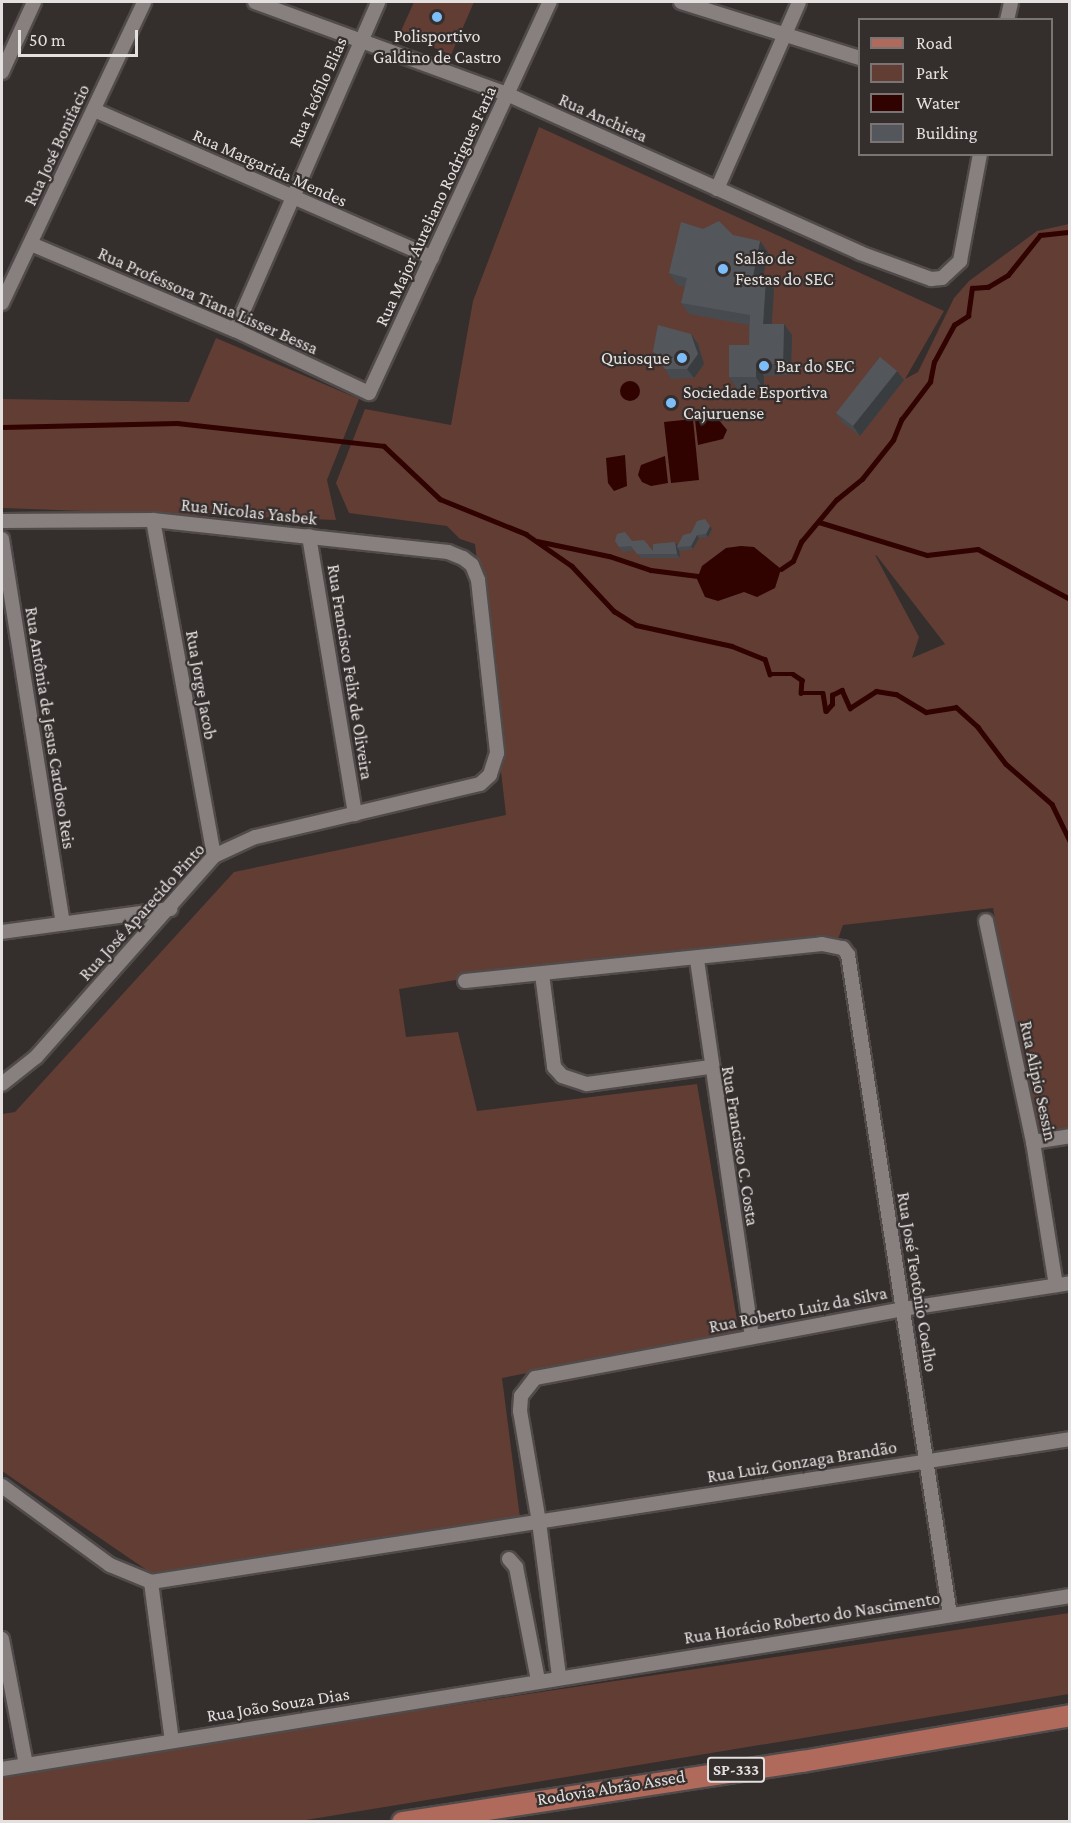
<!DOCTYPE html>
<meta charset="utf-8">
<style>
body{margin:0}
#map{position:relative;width:1071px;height:1823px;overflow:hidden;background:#342e2d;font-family:"Crimson Pro",serif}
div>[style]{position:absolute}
.green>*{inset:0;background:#623d34}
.water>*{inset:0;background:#300200}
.round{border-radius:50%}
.stream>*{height:4.5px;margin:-2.25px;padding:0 2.25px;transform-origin:2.25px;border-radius:2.25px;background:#300200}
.roads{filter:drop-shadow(2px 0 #504b4a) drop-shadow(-2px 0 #504b4a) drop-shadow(0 2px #504b4a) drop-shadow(0 -2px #504b4a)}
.minor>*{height:14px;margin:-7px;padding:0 7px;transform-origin:7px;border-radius:7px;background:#87807e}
.primary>*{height:21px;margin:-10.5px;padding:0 10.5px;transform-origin:10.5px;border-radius:10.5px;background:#af6a5b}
.wall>*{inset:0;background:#474b4f}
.shaded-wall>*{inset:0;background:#3a3d40}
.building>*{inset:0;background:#53575c}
.dots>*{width:16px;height:16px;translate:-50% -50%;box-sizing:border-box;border:3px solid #342e2d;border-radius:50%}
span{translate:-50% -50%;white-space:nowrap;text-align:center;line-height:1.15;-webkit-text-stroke:4.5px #342e2d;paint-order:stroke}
.shield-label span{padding:2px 4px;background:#342e2d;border:2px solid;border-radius:4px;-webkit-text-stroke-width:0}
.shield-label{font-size:16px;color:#e4e0df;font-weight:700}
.poi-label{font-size:18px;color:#e4e0df}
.left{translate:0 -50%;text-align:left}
.right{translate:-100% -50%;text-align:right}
.street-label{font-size:18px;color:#e4e0df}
.frame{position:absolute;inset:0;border:3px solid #e4e0df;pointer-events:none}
.legend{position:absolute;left:858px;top:18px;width:195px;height:138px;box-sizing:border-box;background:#342e2d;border:2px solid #7a7574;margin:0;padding:8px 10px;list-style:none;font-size:18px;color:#e4e0df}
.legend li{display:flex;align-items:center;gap:12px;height:30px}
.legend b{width:30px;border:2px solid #7a7574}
.scale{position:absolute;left:18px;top:30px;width:120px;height:27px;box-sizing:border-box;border:3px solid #e4e0df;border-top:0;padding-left:8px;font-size:18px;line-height:21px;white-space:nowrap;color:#e4e0df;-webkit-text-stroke:4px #342e2d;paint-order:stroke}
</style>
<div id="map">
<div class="green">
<i style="clip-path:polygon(414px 2px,474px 2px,451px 55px,400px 33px)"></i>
<i style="clip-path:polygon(evenodd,539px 127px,944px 311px,905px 379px,918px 372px,954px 298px,969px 281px,1037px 231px,1069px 224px,1069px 1132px,1051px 1135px,1034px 1128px,993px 908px,843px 925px,838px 939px,533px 968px,399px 989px,406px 1037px,458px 1032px,477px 1111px,697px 1084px,739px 1332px,502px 1378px,520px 1518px,151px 1573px,2px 1471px,2px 1114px,15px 1112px,234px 872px,506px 815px,475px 544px,460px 539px,447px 526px,349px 513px,336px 483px,365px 409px,451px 425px,473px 301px,539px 127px,875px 555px,877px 556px,945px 644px,912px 658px,919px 637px,875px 555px)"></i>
<i style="clip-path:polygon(216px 338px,359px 399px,327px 480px,336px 520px,2px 508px,2px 399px,189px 402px)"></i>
<i style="clip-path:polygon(1069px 1613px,1069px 1694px,300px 1821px,2px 1821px,2px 1773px)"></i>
</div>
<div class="water">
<i class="round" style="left:620px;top:381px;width:20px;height:20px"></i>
<i style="clip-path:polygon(693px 419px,699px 480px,671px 483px,664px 422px)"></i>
<i style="clip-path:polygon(718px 419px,727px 430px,723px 439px,698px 445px,695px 420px)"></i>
<i style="clip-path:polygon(625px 455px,627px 486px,614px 491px,608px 483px,606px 458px)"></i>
<i style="clip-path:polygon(665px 456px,668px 483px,651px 486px,642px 482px,638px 475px,641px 465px)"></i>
<i style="clip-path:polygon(741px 546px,754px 547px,781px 569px,775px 588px,757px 597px,744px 592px,718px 601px,705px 597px,697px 579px,702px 566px,726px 548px)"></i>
</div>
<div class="stream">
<i style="left:2px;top:427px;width:175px;rotate:-1.3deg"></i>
<i style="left:177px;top:423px;width:208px;rotate:6.3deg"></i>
<i style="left:384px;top:446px;width:77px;rotate:43.4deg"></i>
<i style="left:440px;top:499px;width:93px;rotate:22.1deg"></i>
<i style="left:526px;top:534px;width:56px;rotate:34.8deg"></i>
<i style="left:572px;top:566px;width:62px;rotate:47deg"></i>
<i style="left:614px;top:611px;width:26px;rotate:32deg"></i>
<i style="left:636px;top:625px;width:98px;rotate:12.3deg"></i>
<i style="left:732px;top:646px;width:35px;rotate:22deg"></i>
<i style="left:765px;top:659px;width:16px;rotate:72deg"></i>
<i style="left:770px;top:674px;width:23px"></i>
<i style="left:793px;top:674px;width:11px;rotate:34deg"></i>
<i style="left:802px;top:680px;width:13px;rotate:94deg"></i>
<i style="left:801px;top:693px;width:22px"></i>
<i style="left:823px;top:693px;width:18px;rotate:81deg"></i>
<i style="left:826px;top:711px;width:9px;rotate:-49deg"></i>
<i style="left:832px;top:704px;width:9px;rotate:-90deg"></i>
<i style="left:832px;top:695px;width:11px;rotate:-27deg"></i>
<i style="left:842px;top:690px;width:20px;rotate:66deg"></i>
<i style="left:850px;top:708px;width:31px;rotate:-33deg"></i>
<i style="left:876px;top:691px;width:20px;rotate:9deg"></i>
<i style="left:896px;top:694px;width:35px;rotate:31deg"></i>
<i style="left:926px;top:712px;width:30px;rotate:-9deg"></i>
<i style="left:956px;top:707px;width:30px;rotate:42deg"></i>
<i style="left:978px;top:727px;width:46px;rotate:52.9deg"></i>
<i style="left:1006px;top:764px;width:61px;rotate:41deg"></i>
<i style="left:1052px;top:804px;width:41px;rotate:64.1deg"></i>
<i style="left:819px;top:522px;width:113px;rotate:17deg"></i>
<i style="left:927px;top:555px;width:51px;rotate:-6.7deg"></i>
<i style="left:978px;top:549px;width:105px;rotate:28.5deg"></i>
<i style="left:537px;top:541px;width:74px;rotate:11.8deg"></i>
<i style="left:609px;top:556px;width:44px;rotate:18.4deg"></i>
<i style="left:651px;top:570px;width:47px;rotate:7.3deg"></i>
<i style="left:781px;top:569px;width:14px;rotate:-34deg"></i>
<i style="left:793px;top:561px;width:21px;rotate:-67deg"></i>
<i style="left:801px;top:542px;width:55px;rotate:-50.2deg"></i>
<i style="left:836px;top:500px;width:33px;rotate:-39deg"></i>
<i style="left:862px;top:479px;width:50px;rotate:-51.5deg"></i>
<i style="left:893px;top:440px;width:22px;rotate:-68deg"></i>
<i style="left:901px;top:420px;width:48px;rotate:-52.7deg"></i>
<i style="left:930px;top:382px;width:20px;rotate:-79deg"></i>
<i style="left:934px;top:362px;width:42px;rotate:-61.6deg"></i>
<i style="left:954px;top:325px;width:17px;rotate:-33deg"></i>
<i style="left:968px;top:316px;width:28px;rotate:-82deg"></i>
<i style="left:972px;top:288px;width:16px;rotate:-4deg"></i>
<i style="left:988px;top:287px;width:23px;rotate:-31deg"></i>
<i style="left:1008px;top:275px;width:51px;rotate:-51.3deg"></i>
<i style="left:1040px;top:235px;width:30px;rotate:-6deg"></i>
</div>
<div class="roads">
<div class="minor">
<i style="left:255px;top:2px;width:270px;rotate:20.1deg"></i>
<i style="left:509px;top:95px;width:385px;rotate:24.2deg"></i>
<i style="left:860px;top:253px;width:76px;rotate:20.1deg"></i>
<i style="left:931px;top:279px;width:11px;rotate:-5deg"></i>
<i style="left:942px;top:278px;width:25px;rotate:-43deg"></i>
<i style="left:960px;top:261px;width:109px;rotate:-79.4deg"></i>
<i style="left:681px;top:2px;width:188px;rotate:17.4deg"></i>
<i style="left:1007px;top:20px;width:18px;rotate:-77deg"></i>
<i style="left:2px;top:72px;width:77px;rotate:-65.4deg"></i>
<i style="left:94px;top:110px;width:369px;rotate:23.6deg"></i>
<i style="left:717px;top:189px;width:204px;rotate:-66.3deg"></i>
<i style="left:31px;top:244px;width:221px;rotate:22.9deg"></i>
<i style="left:235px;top:330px;width:148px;rotate:25.2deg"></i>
<i style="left:369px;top:393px;width:431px;rotate:-65.2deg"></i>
<i style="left:2px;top:303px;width:333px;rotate:-64.7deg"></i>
<i style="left:235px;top:330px;width:358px;rotate:-66.4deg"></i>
<i style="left:153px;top:520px;width:341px;rotate:79.7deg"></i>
<i style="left:2px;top:521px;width:151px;rotate:-0.4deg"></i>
<i style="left:153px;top:520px;width:297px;rotate:6.2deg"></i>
<i style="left:448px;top:552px;width:16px;rotate:22deg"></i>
<i style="left:463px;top:558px;width:11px;rotate:38deg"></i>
<i style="left:472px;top:565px;width:16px;rotate:68deg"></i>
<i style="left:478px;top:580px;width:174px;rotate:83.7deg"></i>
<i style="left:497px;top:753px;width:23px;rotate:108deg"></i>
<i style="left:490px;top:775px;width:13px;rotate:138deg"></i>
<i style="left:480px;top:784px;width:231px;rotate:166.7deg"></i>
<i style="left:255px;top:837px;width:45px;rotate:155.1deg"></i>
<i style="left:214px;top:856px;width:268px;rotate:131.5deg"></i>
<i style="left:36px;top:1057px;width:43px;rotate:141.5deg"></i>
<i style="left:309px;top:536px;width:282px;rotate:80.6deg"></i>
<i style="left:2px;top:539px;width:388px;rotate:81deg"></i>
<i style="left:986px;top:921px;width:226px;rotate:78deg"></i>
<i style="left:1033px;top:1142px;width:145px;rotate:80.9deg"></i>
<i style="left:2px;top:932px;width:170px;rotate:-7.8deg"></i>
<i style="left:697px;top:960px;width:381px;rotate:81.7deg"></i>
<i style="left:542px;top:974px;width:94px;rotate:82.6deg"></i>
<i style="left:554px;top:1067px;width:12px;rotate:48deg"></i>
<i style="left:562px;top:1076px;width:26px;rotate:18deg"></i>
<i style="left:587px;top:1084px;width:123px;rotate:-7.9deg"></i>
<i style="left:465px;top:981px;width:359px;rotate:-5.9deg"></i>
<i style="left:822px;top:944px;width:21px;rotate:11deg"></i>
<i style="left:843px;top:948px;width:9px;rotate:54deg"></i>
<i style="left:848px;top:955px;width:668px;rotate:81.21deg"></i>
<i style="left:1033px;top:1142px;width:37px;rotate:-9deg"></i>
<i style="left:2px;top:1486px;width:134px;rotate:36.2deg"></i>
<i style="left:110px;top:1565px;width:44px;rotate:22.5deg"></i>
<i style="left:151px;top:1582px;width:930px;rotate:-8.84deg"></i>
<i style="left:509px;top:1559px;width:11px;rotate:49deg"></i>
<i style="left:516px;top:1567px;width:115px;rotate:79deg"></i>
<i style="left:151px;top:1582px;width:160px;rotate:82.5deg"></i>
<i style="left:2px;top:1639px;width:128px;rotate:79.2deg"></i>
<i style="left:559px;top:1676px;width:155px;rotate:-97.4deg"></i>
<i style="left:539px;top:1522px;width:113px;rotate:-99.7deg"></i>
<i style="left:520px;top:1411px;width:15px;rotate:-86deg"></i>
<i style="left:521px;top:1396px;width:23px;rotate:-52deg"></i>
<i style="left:535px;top:1378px;width:374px;rotate:-10.6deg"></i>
<i style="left:903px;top:1309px;width:169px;rotate:-8.8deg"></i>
<i style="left:2px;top:1769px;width:1082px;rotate:-9.2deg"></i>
</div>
<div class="primary">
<i style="left:402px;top:1822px;width:405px;rotate:-8.7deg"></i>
<i style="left:802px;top:1761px;width:272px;rotate:-9.7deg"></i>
</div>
</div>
<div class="wall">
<i style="clip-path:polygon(703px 229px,760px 241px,768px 252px,763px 277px,774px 289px,771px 324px,784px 324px,792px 335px,791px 375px,764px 376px,764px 389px,737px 389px,729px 377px,749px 345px,749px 325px,689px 314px,681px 303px,685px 287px,677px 285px,669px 273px)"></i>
<i style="clip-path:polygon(691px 334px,698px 344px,704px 364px,694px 378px,671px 379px,665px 369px)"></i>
<i style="clip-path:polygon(897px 371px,904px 380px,860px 436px,842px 422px,836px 413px)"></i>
<i style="clip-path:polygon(712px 529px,708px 537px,699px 538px,693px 549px,680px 551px,679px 550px,680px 558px,641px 558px,634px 550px,623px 552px,615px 541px,632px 541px,653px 551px,678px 546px,683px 535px)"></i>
</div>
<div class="shaded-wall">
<i style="clip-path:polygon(760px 241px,768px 252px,761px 288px,753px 276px)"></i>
<i style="clip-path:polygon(766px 278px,774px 289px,771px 335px,763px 324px)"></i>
<i style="clip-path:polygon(784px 324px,792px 335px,791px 375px,783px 364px)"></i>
<i style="clip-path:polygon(691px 334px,698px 344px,704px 364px,694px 378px,687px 369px)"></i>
<i style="clip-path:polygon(756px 364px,764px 376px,764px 389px,756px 377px)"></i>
<i style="clip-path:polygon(897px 371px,904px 380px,860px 436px,853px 426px)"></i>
<i style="clip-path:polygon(710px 526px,712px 529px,708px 537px,706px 534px)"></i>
<i style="clip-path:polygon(697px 535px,699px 538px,693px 549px,691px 546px)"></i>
<i style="clip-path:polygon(675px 542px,678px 546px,677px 547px,679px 550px,680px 558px,677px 554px)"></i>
</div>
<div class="building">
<i style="clip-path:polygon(719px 221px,733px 235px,760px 241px,753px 276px,766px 278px,763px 324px,784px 324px,783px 364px,756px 364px,756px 377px,729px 377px,729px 345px,749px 345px,750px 315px,681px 303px,687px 278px,669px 273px,681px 222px,703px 229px)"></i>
<i style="clip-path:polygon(658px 325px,691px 334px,698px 354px,687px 369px,665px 369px,653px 351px)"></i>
<i style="clip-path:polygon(880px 357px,897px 371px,853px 426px,836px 413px)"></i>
<i style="clip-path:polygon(705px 519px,710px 526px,706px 534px,697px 535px,691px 546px,677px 547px,683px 535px,691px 533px,697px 521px)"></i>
<i style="clip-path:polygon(625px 532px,632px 541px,644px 540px,653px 551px,653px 544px,675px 542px,677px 554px,637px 554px,631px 546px,619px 547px,615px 541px,617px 534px)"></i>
</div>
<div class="dots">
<i style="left:437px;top:17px;background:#7dbef9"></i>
<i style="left:723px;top:269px;background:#7dbef9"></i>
<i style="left:682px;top:358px;background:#7dbef9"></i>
<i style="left:764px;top:366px;background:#7dbef9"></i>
<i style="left:671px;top:403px;background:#7dbef9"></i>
</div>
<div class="shield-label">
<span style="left:736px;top:1770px">SP-333</span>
</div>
<div class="poi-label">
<span style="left:437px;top:47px">Polisportivo<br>Galdino de Castro</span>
<span class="left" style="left:735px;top:269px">Salão de<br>Festas do SEC</span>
<span class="right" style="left:670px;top:358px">Quiosque</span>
<span class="left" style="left:776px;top:366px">Bar do SEC</span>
<span class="left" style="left:683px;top:403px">Sociedade Esportiva<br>Cajuruense</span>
</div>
<div class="street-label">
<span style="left:318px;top:92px;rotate:-66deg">Rua Teófilo Elias</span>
<span style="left:603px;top:118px;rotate:24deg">Rua Anchieta</span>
<span style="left:57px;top:145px;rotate:-65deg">Rua José Bonifacio</span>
<span style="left:270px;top:168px;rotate:24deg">Rua Margarida Mendes</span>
<span style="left:436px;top:206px;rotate:-65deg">Rua Major Aureliano Rodrigues Faria</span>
<span style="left:208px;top:301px;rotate:24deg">Rua Professora Tiana Lisser Bessa</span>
<span style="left:249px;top:512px;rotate:6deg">Rua Nicolas Yasbek</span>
<span style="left:350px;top:672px;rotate:81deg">Rua Francisco Felix de Oliveira</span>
<span style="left:201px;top:685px;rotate:80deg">Rua Jorge Jacob</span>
<span style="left:50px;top:728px;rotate:81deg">Rua Antônia de Jesus Cardoso Reis</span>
<span style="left:142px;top:912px;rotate:-48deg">Rua José Aparecido Pinto</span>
<span style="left:1038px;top:1081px;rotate:78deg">Rua Alipio Sessin</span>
<span style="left:740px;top:1146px;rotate:81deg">Rua Francisco C. Costa</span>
<span style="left:917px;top:1282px;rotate:81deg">Rua José Teotônio Coelho</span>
<span style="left:798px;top:1310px;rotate:-11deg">Rua Roberto Luiz da Silva</span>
<span style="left:802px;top:1462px;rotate:-9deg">Rua Luiz Gonzaga Brandão</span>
<span style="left:812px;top:1618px;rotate:-9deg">Rua Horácio Roberto do Nascimento</span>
<span style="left:278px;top:1705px;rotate:-9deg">Rua João Souza Dias</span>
<span style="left:611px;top:1788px;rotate:-9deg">Rodovia Abrão Assed</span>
</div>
<div class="frame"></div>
<ul class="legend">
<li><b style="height:8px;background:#af6a5b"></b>Road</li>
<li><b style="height:16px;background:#623d34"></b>Park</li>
<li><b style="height:16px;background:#300200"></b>Water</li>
<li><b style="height:16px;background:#53575c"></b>Building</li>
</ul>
<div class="scale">50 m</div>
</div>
